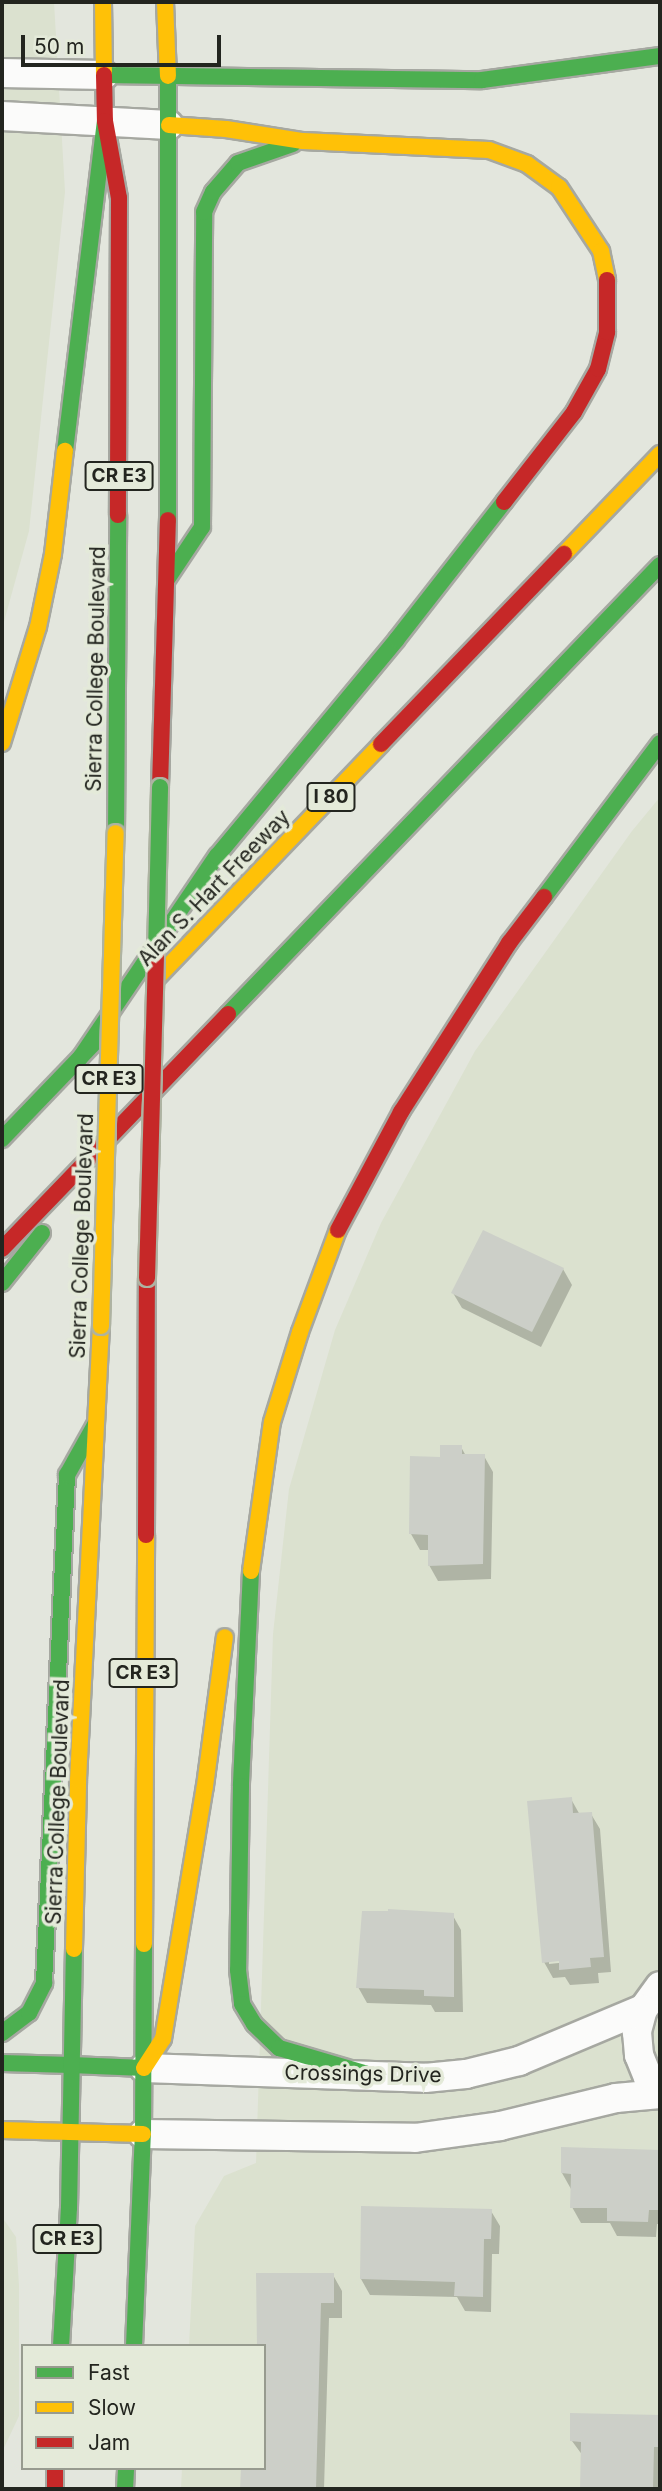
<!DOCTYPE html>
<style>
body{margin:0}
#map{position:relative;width:662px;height:2491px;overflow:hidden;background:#e3e6dd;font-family:Inter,sans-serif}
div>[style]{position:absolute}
.built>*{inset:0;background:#dbe1cf}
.shadow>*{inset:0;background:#0003}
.building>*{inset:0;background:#cccfc8}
.roads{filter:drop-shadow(2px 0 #a6a8a1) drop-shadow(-2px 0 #a6a8a1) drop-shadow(0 2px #a6a8a1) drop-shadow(0 -2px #a6a8a1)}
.street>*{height:28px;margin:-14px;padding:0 14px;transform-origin:14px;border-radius:14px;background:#fbfbfa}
.fast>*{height:16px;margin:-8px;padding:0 8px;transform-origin:8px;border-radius:8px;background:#4caf50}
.slow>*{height:16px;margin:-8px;padding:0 8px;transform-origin:8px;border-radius:8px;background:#ffc107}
.jam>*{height:16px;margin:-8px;padding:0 8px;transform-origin:8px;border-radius:8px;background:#c62828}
.bridges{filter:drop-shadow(2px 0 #aeb3a2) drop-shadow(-2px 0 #aeb3a2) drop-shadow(0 2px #aeb3a2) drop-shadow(0 -2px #aeb3a2)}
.fast-bridge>*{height:16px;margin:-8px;padding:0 8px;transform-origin:8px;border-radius:8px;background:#4caf50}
.slow-bridge>*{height:16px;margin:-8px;padding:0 8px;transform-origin:8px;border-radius:8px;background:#ffc107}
.jam-bridge>*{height:16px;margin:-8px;padding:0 8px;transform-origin:8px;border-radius:8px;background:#c62828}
span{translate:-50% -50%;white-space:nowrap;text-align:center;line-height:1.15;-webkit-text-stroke:7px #e4ead9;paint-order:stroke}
.shield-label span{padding:2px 5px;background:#e4ead9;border:2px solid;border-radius:5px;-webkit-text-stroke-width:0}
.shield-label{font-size:19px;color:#23251f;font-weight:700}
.street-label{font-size:21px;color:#23251f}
.frame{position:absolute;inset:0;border:4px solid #23251f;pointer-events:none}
.legend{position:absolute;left:21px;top:2344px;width:245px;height:126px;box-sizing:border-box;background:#e4ead9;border:2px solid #979b8f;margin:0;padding:9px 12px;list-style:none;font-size:21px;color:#23251f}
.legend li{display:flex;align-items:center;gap:14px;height:35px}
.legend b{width:35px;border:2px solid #979b8f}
.scale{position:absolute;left:21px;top:35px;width:200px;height:32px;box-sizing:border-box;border:4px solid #23251f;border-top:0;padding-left:9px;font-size:21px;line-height:24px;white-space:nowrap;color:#23251f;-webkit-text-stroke:5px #e4ead9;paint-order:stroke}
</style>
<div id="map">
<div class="built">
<i style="clip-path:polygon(2px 2px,54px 2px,65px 192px,29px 531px,2px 629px)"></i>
<i style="clip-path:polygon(660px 797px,660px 2489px,181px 2489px,182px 2468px,264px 2468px,264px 2346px,189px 2346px,195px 2226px,224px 2176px,256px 2163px,273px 1634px,289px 1489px,335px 1330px,381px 1223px,475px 1051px,632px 831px)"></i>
<i style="clip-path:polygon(2px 2217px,16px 2237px,19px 2286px,19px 2416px,2px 2452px)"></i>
</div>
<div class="shadow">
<i style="clip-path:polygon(563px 1269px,572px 1285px,541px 1347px,462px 1308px,453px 1293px)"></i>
<i style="clip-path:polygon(461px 1447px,466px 1456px,484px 1456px,493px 1472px,491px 1579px,438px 1581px,429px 1565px,430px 1550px,420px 1550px,411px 1534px,441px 1459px)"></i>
<i style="clip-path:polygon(evenodd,571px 1799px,580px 1815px,591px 1814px,600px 1829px,611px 1972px,598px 1973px,599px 1983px,570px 1985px,565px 1977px,553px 1978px,544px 1962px,571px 1799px,567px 1959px,568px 1962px,549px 1964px,549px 1960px,567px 1959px)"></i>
<i style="clip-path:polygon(452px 1914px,461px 1930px,463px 2012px,435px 2012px,431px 2005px,367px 2003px,358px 1987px)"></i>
<i style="clip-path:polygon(563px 2149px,660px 2152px,660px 2224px,657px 2224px,656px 2237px,617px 2236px,610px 2223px,581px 2223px,572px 2207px,571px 2189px,562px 2173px)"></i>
<i style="clip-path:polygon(491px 2211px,500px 2226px,499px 2254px,492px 2254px,491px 2312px,465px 2311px,457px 2297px,370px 2295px,361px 2279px)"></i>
<i style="clip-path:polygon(333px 2275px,342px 2291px,342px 2318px,329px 2318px,324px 2489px,242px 2489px,244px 2468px,264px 2468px,264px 2346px)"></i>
<i style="clip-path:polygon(572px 2415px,660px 2417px,660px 2489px,582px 2489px,583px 2456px,572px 2441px)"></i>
</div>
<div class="building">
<i style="clip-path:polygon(483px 1230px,564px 1268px,532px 1332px,451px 1293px)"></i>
<i style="clip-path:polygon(440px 1445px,462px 1445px,462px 1454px,485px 1454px,483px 1564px,428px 1566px,428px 1535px,409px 1534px,410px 1456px,440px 1457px)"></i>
<i style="clip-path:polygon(572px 1797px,573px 1813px,592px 1812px,604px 1957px,590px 1958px,591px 1967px,559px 1970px,559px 1961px,542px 1963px,527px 1801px)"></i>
<i style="clip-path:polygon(388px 1909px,454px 1913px,454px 1997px,424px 1996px,424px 1990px,356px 1988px,362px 1911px,388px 1911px)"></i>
<i style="clip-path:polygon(561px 2147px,660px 2150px,660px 2210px,649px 2210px,648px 2222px,607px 2221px,607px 2208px,570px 2208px,571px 2174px,561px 2173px)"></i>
<i style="clip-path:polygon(361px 2206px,492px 2209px,491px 2239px,484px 2239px,483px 2297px,454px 2296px,455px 2282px,360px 2279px)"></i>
<i style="clip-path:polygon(256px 2273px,334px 2273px,334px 2303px,321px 2303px,316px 2489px,240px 2489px,241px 2468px,264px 2468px,264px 2346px,257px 2346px)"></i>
<i style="clip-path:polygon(570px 2413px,660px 2415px,660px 2447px,654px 2447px,653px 2489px,580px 2489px,581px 2442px,570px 2441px)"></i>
</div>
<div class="roads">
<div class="street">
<i style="left:2px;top:73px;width:102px;rotate:1.1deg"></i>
<i style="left:2px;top:116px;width:167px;rotate:3.1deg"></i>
<i style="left:660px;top:1986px;width:29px;rotate:126deg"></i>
<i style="left:643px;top:2009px;width:24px;rotate:105deg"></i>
<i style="left:637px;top:2032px;width:23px;rotate:85deg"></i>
<i style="left:639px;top:2055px;width:24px;rotate:68deg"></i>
<i style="left:648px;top:2077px;width:18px;rotate:47deg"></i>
<i style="left:144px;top:2068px;width:281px;rotate:2deg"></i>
<i style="left:425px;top:2078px;width:41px;rotate:-5.6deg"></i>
<i style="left:466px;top:2074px;width:55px;rotate:-13.8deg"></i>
<i style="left:519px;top:2061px;width:134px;rotate:-22.8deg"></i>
<i style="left:143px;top:2134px;width:272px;rotate:0.8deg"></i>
<i style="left:415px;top:2138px;width:86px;rotate:-8deg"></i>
<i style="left:500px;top:2126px;width:119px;rotate:-13.6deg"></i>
<i style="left:616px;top:2098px;width:44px;rotate:-5.2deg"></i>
</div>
<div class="fast">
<i style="left:104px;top:75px;width:378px;rotate:0.8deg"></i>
<i style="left:482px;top:80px;width:180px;rotate:-7.7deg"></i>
<i style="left:168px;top:76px;width:444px;rotate:90deg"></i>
<i style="left:65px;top:451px;width:332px;rotate:-83.1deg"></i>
<i style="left:168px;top:578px;width:61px;rotate:-56.3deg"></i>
<i style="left:202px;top:527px;width:315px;rotate:-89.6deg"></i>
<i style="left:204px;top:212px;width:22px;rotate:-66deg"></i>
<i style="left:213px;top:192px;width:38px;rotate:-49deg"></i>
<i style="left:238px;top:163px;width:58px;rotate:-19.1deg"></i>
<i style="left:116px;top:833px;width:318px;rotate:-89.6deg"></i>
<i style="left:544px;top:897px;width:193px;rotate:-53deg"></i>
<i style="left:228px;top:1014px;width:623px;rotate:-46.11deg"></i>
<i style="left:80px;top:1058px;width:244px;rotate:-55.9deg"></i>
<i style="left:217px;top:856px;width:282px;rotate:-50.3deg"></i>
<i style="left:397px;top:639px;width:174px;rotate:-52deg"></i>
<i style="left:2px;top:1139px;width:140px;rotate:-46.2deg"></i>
<i style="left:2px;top:1283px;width:64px;rotate:-51.3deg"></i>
<i style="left:251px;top:1571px;width:215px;rotate:92.7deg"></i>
<i style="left:241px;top:1786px;width:184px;rotate:90.9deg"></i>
<i style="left:238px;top:1970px;width:34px;rotate:83deg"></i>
<i style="left:242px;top:2004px;width:23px;rotate:59deg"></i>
<i style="left:254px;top:2024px;width:35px;rotate:44deg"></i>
<i style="left:279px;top:2048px;width:100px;rotate:16.3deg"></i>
<i style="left:2px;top:2033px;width:34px;rotate:-37deg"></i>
<i style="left:29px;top:2013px;width:34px;rotate:-63deg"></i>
<i style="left:44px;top:1983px;width:509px;rotate:-87.41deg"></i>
<i style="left:67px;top:1475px;width:57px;rotate:-60.8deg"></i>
<i style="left:2px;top:2063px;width:69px;rotate:1.7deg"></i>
<i style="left:71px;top:2065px;width:73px;rotate:2.4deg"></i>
<i style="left:61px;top:2346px;width:138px;rotate:-86.7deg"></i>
<i style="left:69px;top:2208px;width:259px;rotate:-88.9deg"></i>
<i style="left:134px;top:2346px;width:212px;rotate:-87.6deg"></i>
<i style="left:143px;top:2134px;width:190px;rotate:-89.7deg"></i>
<i style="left:125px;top:2489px;width:21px;rotate:-87deg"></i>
</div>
<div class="slow">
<i style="left:103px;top:2px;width:73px;rotate:89.2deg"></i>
<i style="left:165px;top:2px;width:74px;rotate:87.7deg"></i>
<i style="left:169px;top:125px;width:57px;rotate:4deg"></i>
<i style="left:226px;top:129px;width:78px;rotate:8.9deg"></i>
<i style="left:303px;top:141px;width:186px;rotate:2.8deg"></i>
<i style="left:489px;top:150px;width:40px;rotate:20.2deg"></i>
<i style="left:527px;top:164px;width:39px;rotate:36deg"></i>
<i style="left:559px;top:187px;width:77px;rotate:56.7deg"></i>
<i style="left:601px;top:251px;width:30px;rotate:78deg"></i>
<i style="left:564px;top:554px;width:139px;rotate:-46.2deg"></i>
<i style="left:2px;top:743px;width:121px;rotate:-72.8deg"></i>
<i style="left:38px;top:627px;width:75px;rotate:-78.4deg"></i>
<i style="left:53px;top:554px;width:104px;rotate:-83.4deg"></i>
<i style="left:155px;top:980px;width:327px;rotate:-46.2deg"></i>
<i style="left:251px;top:1571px;width:150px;rotate:-82deg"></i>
<i style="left:272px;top:1422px;width:94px;rotate:-72.7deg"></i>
<i style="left:300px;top:1332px;width:109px;rotate:-69.6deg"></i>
<i style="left:144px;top:1944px;width:409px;rotate:-89.7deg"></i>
<i style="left:74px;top:1949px;width:169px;rotate:-88.6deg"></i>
<i style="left:78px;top:1780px;width:455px;rotate:-87.1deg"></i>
<i style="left:144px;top:2068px;width:35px;rotate:-57deg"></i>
<i style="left:163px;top:2039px;width:256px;rotate:-80.6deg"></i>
<i style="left:205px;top:1786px;width:150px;rotate:-82.4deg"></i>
<i style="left:2px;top:2130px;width:68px;rotate:1.7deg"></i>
<i style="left:70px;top:2132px;width:73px;rotate:1.6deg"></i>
</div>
<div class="jam">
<i style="left:104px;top:75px;width:46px;rotate:88.8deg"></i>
<i style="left:105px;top:121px;width:78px;rotate:79.7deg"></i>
<i style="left:119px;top:198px;width:317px;rotate:90.2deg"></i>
<i style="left:504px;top:502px;width:114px;rotate:-52.1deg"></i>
<i style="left:574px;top:412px;width:49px;rotate:-60.8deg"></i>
<i style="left:598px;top:369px;width:38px;rotate:-76deg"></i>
<i style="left:607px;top:332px;width:52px;rotate:-90deg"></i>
<i style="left:381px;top:744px;width:264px;rotate:-46.1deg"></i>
<i style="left:160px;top:787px;width:267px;rotate:-88.3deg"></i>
<i style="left:338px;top:1230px;width:134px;rotate:-61.9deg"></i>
<i style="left:401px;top:1112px;width:201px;rotate:-57.4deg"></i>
<i style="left:509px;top:943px;width:58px;rotate:-52.7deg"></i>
<i style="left:2px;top:1249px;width:326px;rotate:-46.1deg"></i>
<i style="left:146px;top:1535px;width:257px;rotate:-89.8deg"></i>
<i style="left:55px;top:2468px;width:21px;rotate:90deg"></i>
</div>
</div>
<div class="bridges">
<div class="fast-bridge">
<i style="left:156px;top:953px;width:166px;rotate:-88.6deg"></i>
</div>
<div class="slow-bridge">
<i style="left:101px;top:1326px;width:493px;rotate:-88.3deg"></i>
</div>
<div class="jam-bridge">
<i style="left:147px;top:1278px;width:325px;rotate:-88.4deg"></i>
</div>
</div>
<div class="shield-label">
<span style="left:119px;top:476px">CR E3</span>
<span style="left:331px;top:797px">I 80</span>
<span style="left:109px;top:1079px">CR E3</span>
<span style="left:143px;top:1673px">CR E3</span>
<span style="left:67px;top:2239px">CR E3</span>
</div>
<div class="street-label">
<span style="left:96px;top:669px;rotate:-89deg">Sierra College Boulevard</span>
<span style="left:214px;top:888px;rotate:-46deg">Alan S. Hart Freeway</span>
<span style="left:82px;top:1236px;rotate:-88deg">Sierra College Boulevard</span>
<span style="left:58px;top:1802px;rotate:-88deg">Sierra College Boulevard</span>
<span style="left:363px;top:2074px;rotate:1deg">Crossings Drive</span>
</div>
<div class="frame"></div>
<ul class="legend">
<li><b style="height:9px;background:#4caf50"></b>Fast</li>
<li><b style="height:9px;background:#ffc107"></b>Slow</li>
<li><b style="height:9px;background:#c62828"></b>Jam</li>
</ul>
<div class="scale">50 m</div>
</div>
